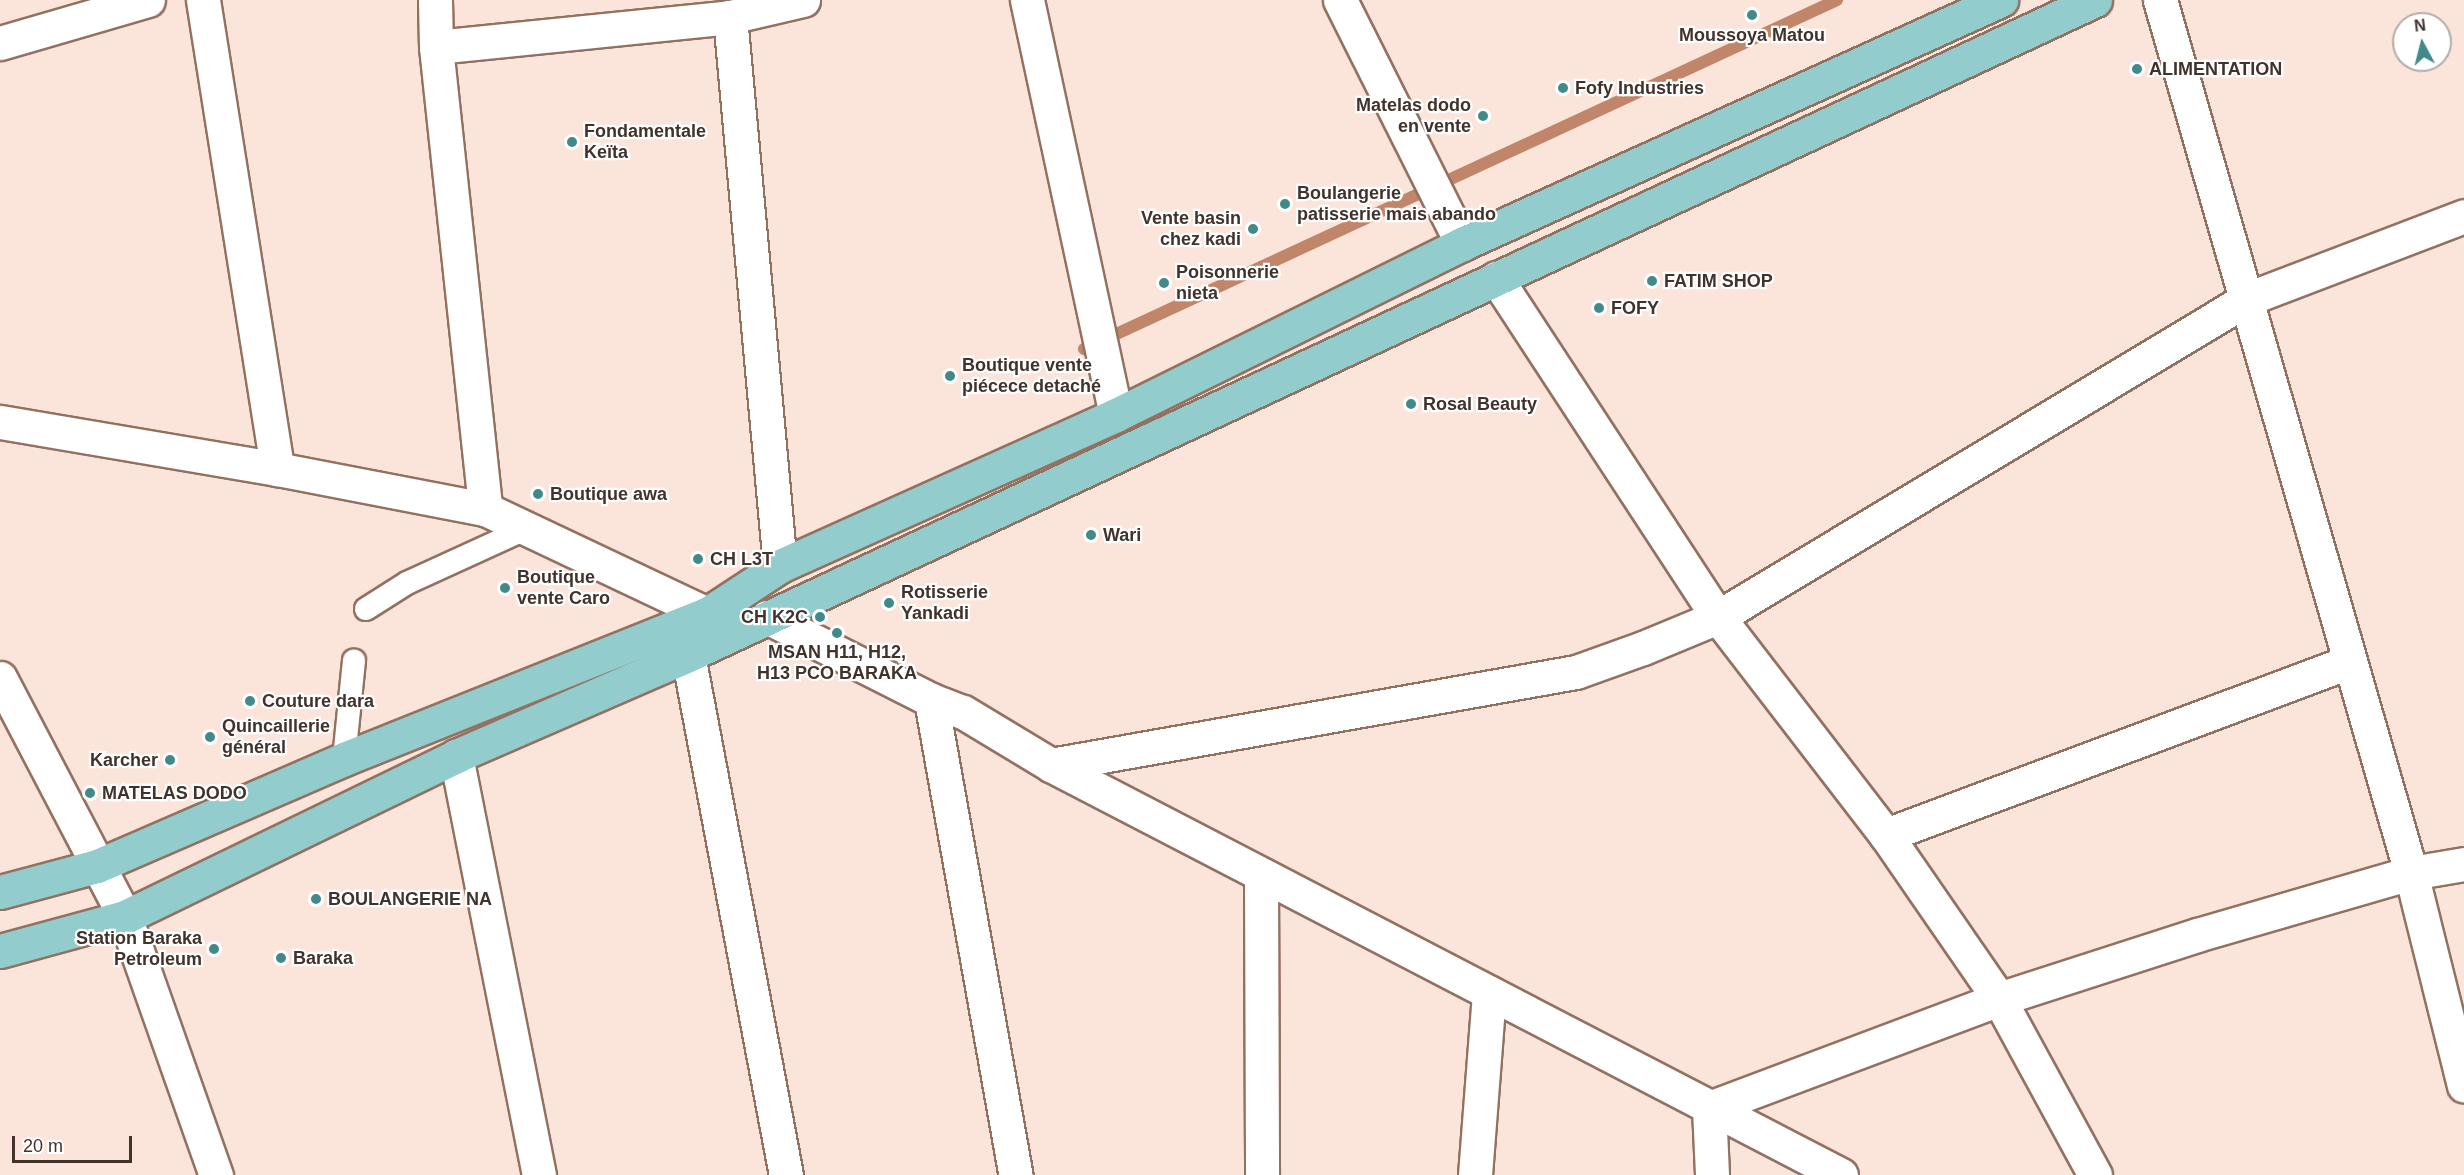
<!DOCTYPE html>
<meta charset="utf-8">
<style>
body{margin:0}
#map{position:relative;width:2464px;height:1175px;overflow:hidden;background:#fbe4da;font-family:Helvetica,sans-serif}
div>[style]{position:absolute}
.stream>*{height:12px;margin:-6px;padding:0 6px;transform-origin:6px;border-radius:6px;background:#c18669}
.roads{filter:drop-shadow(2px 0 #937161) drop-shadow(-2px 0 #937161) drop-shadow(0 2px #937161) drop-shadow(0 -2px #937161)}
.service>*{height:22px;margin:-11px;padding:0 11px;transform-origin:11px;border-radius:11px;background:#fff}
.minor>*{height:33px;margin:-16.5px;padding:0 16.5px;transform-origin:16.5px;border-radius:16.5px;background:#fff}
.primary>*{height:33px;margin:-16.5px;padding:0 16.5px;transform-origin:16.5px;border-radius:16.5px;background:#92cccc}
.dots>*{width:16px;height:16px;translate:-50% -50%;box-sizing:border-box;border:3px solid #fff;border-radius:50%}
span{translate:-50% -50%;white-space:nowrap;text-align:center;line-height:1.15;-webkit-text-stroke:4.5px #fff;paint-order:stroke}
.poi-label{font-size:18px;color:#41322b;font-weight:700}
.left{translate:0 -50%;text-align:left}
.right{translate:-100% -50%;text-align:right}
.north{position:absolute;left:2392px;top:12px;width:60px;height:60px;box-sizing:border-box;background:#fff;border:2px solid #b3adaa;border-radius:50%;rotate:353deg;font-size:16px;font-weight:700;line-height:24px;text-align:center;color:#41322b}
.north::after{content:'';display:block;margin:auto;width:21px;height:27px;background:#428a8a;clip-path:polygon(50% 0,100% 100%,50% 72%,0 100%)}
.scale{position:absolute;left:12px;top:1136px;width:120px;height:27px;box-sizing:border-box;border:3px solid #41322b;border-top:0;padding-left:8px;font-size:18px;line-height:21px;white-space:nowrap;color:#41322b;-webkit-text-stroke:4px #fff;paint-order:stroke}
</style>
<div id="map">
<div class="stream">
<i style="left:1084px;top:349px;width:830px;rotate:-24.87deg"></i>
</div>
<div class="roads">
<div class="service">
<i style="left:366px;top:609px;width:49px;rotate:-32.4deg"></i>
<i style="left:407px;top:583px;width:130px;rotate:-24.6deg"></i>
<i style="left:344px;top:759px;width:99px;rotate:-84.2deg"></i>
</div>
<div class="minor">
<i style="left:203px;top:0;width:475px;rotate:81deg"></i>
<i style="left:435px;top:0;width:47px;rotate:88.8deg"></i>
<i style="left:436px;top:47px;width:465px;rotate:83.9deg"></i>
<i style="left:1027px;top:0;width:424px;rotate:77.9deg"></i>
<i style="left:1340px;top:0;width:273px;rotate:63.4deg"></i>
<i style="left:2160px;top:0;width:908px;rotate:73.96deg"></i>
<i style="left:2411px;top:873px;width:219px;rotate:76deg"></i>
<i style="left:730px;top:17px;width:551px;rotate:84.8deg"></i>
<i style="left:0;top:43px;width:154px;rotate:-16.2deg"></i>
<i style="left:436px;top:47px;width:296px;rotate:-5.8deg"></i>
<i style="left:730px;top:17px;width:75px;rotate:-13.1deg"></i>
<i style="left:1496px;top:278px;width:405px;rotate:56.8deg"></i>
<i style="left:1718px;top:617px;width:275px;rotate:52.4deg"></i>
<i style="left:1886px;top:835px;width:199px;rotate:55.4deg"></i>
<i style="left:1999px;top:999px;width:310px;rotate:159.4deg"></i>
<i style="left:1709px;top:1108px;width:67px;rotate:87.4deg"></i>
<i style="left:0;top:422px;width:281px;rotate:9.6deg"></i>
<i style="left:277px;top:469px;width:212px;rotate:10.9deg"></i>
<i style="left:485px;top:509px;width:246px;rotate:25.3deg"></i>
<i style="left:767px;top:617px;width:184px;rotate:26.8deg"></i>
<i style="left:931px;top:700px;width:34px;rotate:21deg"></i>
<i style="left:963px;top:712px;width:103px;rotate:31.1deg"></i>
<i style="left:1051px;top:765px;width:890px;rotate:27.43deg"></i>
<i style="left:688px;top:655px;width:529px;rotate:79.33deg"></i>
<i style="left:0;top:678px;width:270px;rotate:62.4deg"></i>
<i style="left:125px;top:917px;width:274px;rotate:70.6deg"></i>
<i style="left:931px;top:700px;width:483px;rotate:79.9deg"></i>
<i style="left:456px;top:756px;width:427px;rotate:78.8deg"></i>
<i style="left:1051px;top:765px;width:533px;rotate:-10.05deg"></i>
<i style="left:1576px;top:672px;width:71px;rotate:-19.7deg"></i>
<i style="left:1643px;top:648px;width:81px;rotate:-22.5deg"></i>
<i style="left:1718px;top:617px;width:617px;rotate:-31.01deg"></i>
<i style="left:2247px;top:299px;width:232px;rotate:-20.9deg"></i>
<i style="left:1886px;top:835px;width:493px;rotate:-20.5deg"></i>
<i style="left:1261px;top:875px;width:300px;rotate:89.8deg"></i>
<i style="left:1475px;top:1175px;width:183px;rotate:-85.6deg"></i>
<i style="left:2095px;top:1175px;width:200px;rotate:-118.6deg"></i>
<i style="left:1999px;top:999px;width:208px;rotate:-17.9deg"></i>
<i style="left:2197px;top:935px;width:223px;rotate:-16.2deg"></i>
<i style="left:2411px;top:873px;width:54px;rotate:-9.6deg"></i>
</div>
<div class="primary">
<i style="left:0;top:892px;width:100px;rotate:-15deg"></i>
<i style="left:97px;top:866px;width:269px;rotate:-23.4deg"></i>
<i style="left:344px;top:759px;width:391px;rotate:-21.8deg"></i>
<i style="left:707px;top:614px;width:87px;rotate:-33.3deg"></i>
<i style="left:780px;top:566px;width:368px;rotate:-24.2deg"></i>
<i style="left:1116px;top:415px;width:386px;rotate:-26.3deg"></i>
<i style="left:1462px;top:244px;width:592px;rotate:-24.36deg"></i>
<i style="left:0;top:951px;width:130px;rotate:-15.2deg"></i>
<i style="left:125px;top:917px;width:368px;rotate:-25.9deg"></i>
<i style="left:456px;top:756px;width:253px;rotate:-23.5deg"></i>
<i style="left:688px;top:655px;width:1552px;rotate:-24.96deg"></i>
</div>
</div>
<div class="dots">
<i style="left:1752px;top:15px;background:#428a8a"></i>
<i style="left:2137px;top:69px;background:#428a8a"></i>
<i style="left:1563px;top:88px;background:#428a8a"></i>
<i style="left:1483px;top:116px;background:#428a8a"></i>
<i style="left:572px;top:142px;background:#428a8a"></i>
<i style="left:1285px;top:204px;background:#428a8a"></i>
<i style="left:1253px;top:229px;background:#428a8a"></i>
<i style="left:1652px;top:281px;background:#428a8a"></i>
<i style="left:1164px;top:283px;background:#428a8a"></i>
<i style="left:1599px;top:308px;background:#428a8a"></i>
<i style="left:950px;top:376px;background:#428a8a"></i>
<i style="left:1411px;top:404px;background:#428a8a"></i>
<i style="left:538px;top:494px;background:#428a8a"></i>
<i style="left:1091px;top:535px;background:#428a8a"></i>
<i style="left:698px;top:559px;background:#428a8a"></i>
<i style="left:505px;top:588px;background:#428a8a"></i>
<i style="left:889px;top:603px;background:#428a8a"></i>
<i style="left:820px;top:617px;background:#428a8a"></i>
<i style="left:837px;top:633px;background:#428a8a"></i>
<i style="left:250px;top:701px;background:#428a8a"></i>
<i style="left:210px;top:737px;background:#428a8a"></i>
<i style="left:170px;top:760px;background:#428a8a"></i>
<i style="left:90px;top:793px;background:#428a8a"></i>
<i style="left:316px;top:899px;background:#428a8a"></i>
<i style="left:214px;top:949px;background:#428a8a"></i>
<i style="left:281px;top:958px;background:#428a8a"></i>
</div>
<div class="poi-label">
<span style="left:1752px;top:35px">Moussoya Matou</span>
<span class="left" style="left:2149px;top:69px">ALIMENTATION</span>
<span class="left" style="left:1575px;top:88px">Fofy Industries</span>
<span class="right" style="left:1471px;top:116px">Matelas dodo<br>en vente</span>
<span class="left" style="left:584px;top:142px">Fondamentale<br>Keïta</span>
<span class="left" style="left:1297px;top:204px">Boulangerie<br>patisserie mais abando</span>
<span class="right" style="left:1241px;top:229px">Vente basin<br>chez kadi</span>
<span class="left" style="left:1176px;top:283px">Poisonnerie<br>nieta</span>
<span class="left" style="left:1664px;top:281px">FATIM SHOP</span>
<span class="left" style="left:1611px;top:308px">FOFY</span>
<span class="left" style="left:962px;top:376px">Boutique vente<br>piécece detaché</span>
<span class="left" style="left:1423px;top:404px">Rosal Beauty</span>
<span class="left" style="left:550px;top:494px">Boutique awa</span>
<span class="left" style="left:1103px;top:535px">Wari</span>
<span class="left" style="left:710px;top:559px">CH L3T</span>
<span class="left" style="left:517px;top:588px">Boutique<br>vente Caro</span>
<span class="left" style="left:901px;top:603px">Rotisserie<br>Yankadi</span>
<span class="right" style="left:808px;top:617px">CH K2C</span>
<span style="left:837px;top:663px">MSAN H11, H12,<br>H13 PCO BARAKA</span>
<span class="left" style="left:262px;top:701px">Couture dara</span>
<span class="left" style="left:222px;top:737px">Quincaillerie<br>général</span>
<span class="right" style="left:158px;top:760px">Karcher</span>
<span class="left" style="left:102px;top:793px">MATELAS DODO</span>
<span class="left" style="left:328px;top:899px">BOULANGERIE NA</span>
<span class="right" style="left:202px;top:949px">Station Baraka<br>Petroleum</span>
<span class="left" style="left:293px;top:958px">Baraka</span>
</div>
<div class="north">N</div>
<div class="scale">20 m</div>
</div>
